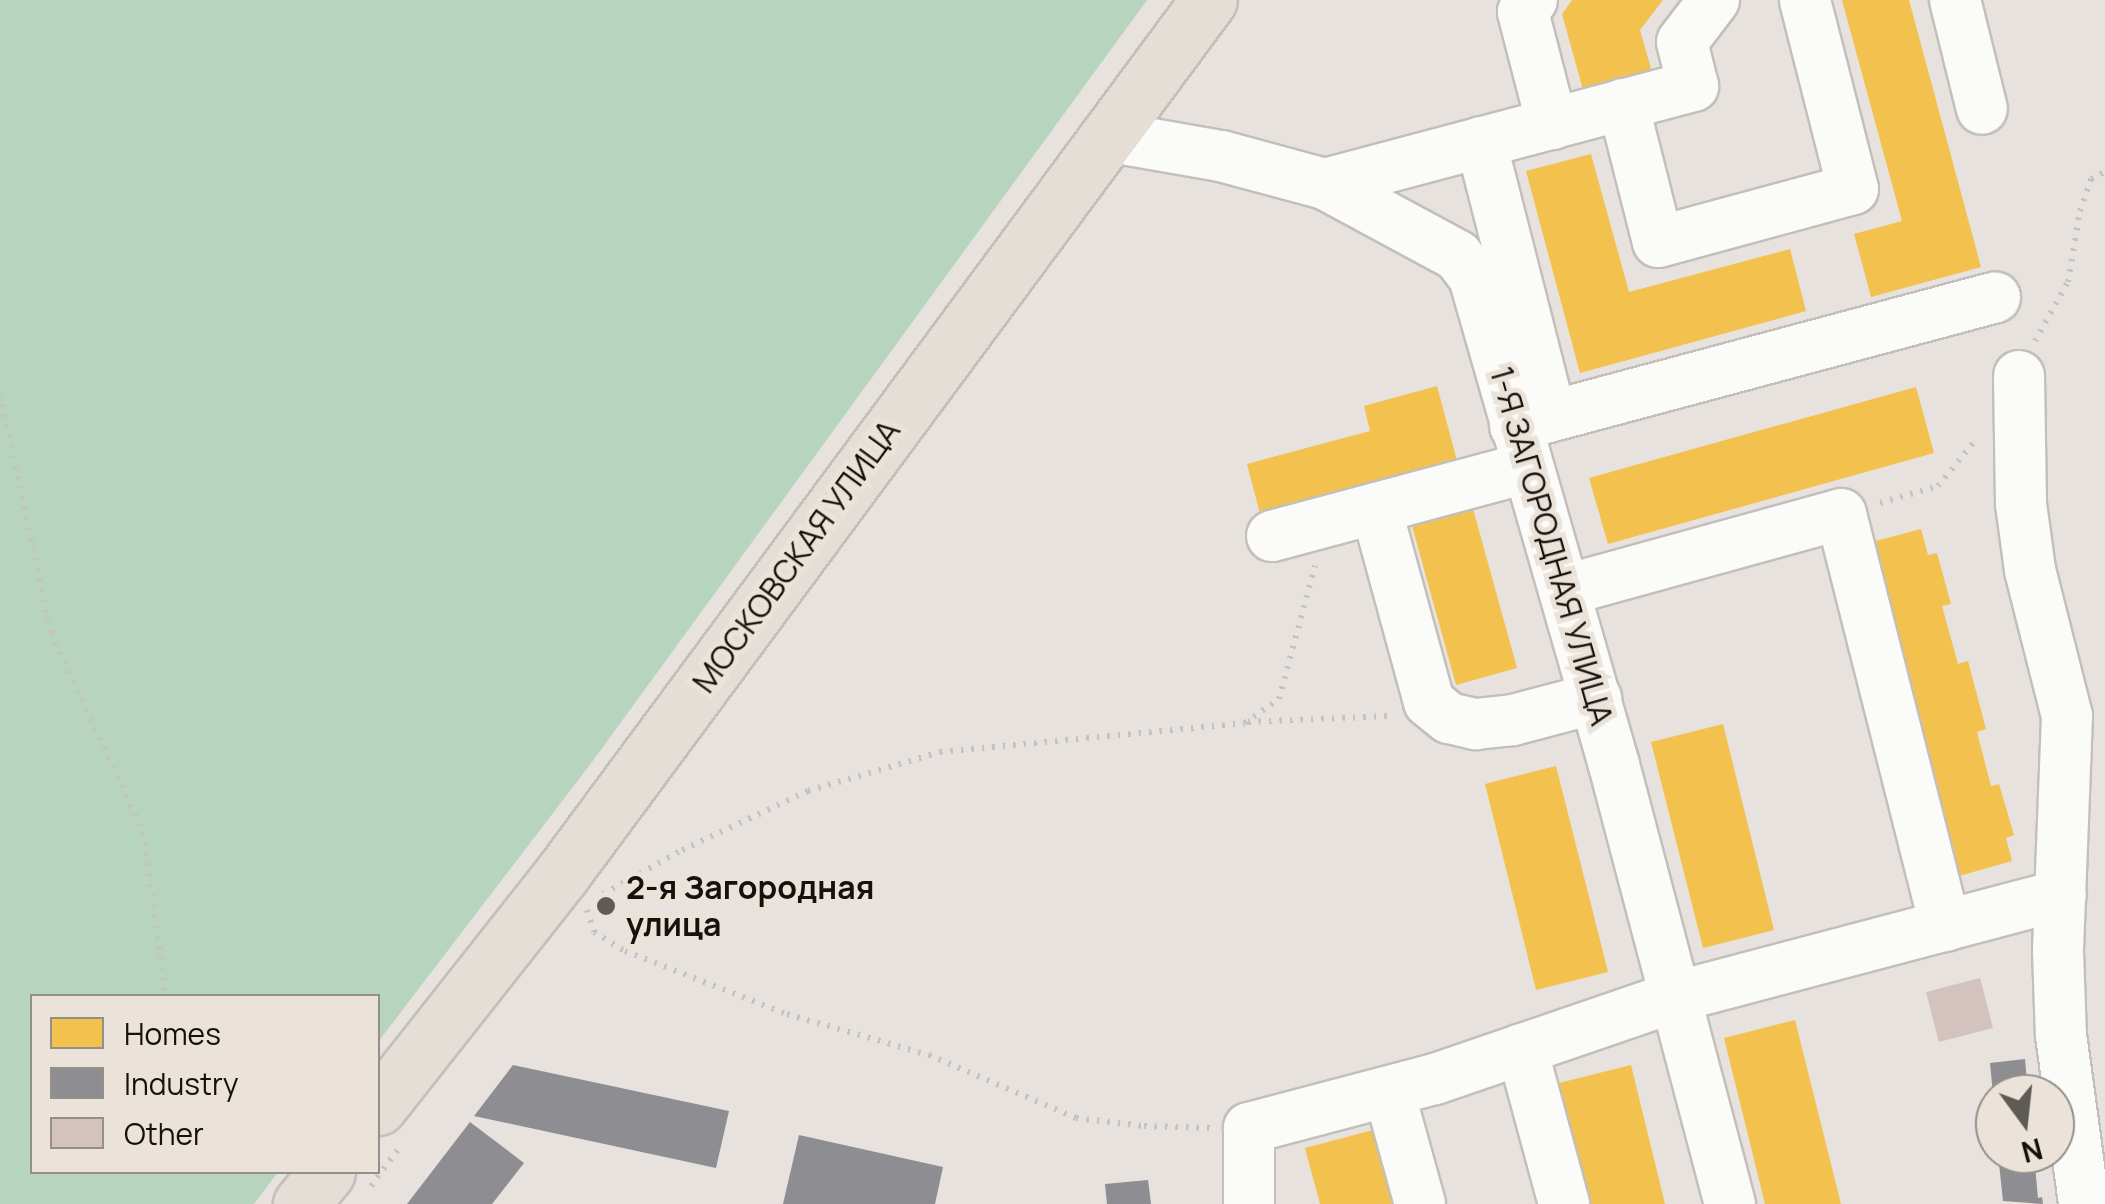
<!DOCTYPE html>
<meta charset="utf-8">
<style>
body{margin:0}
#map{position:relative;width:2105px;height:1204px;overflow:hidden;background:#e7e2dd;font-family:Manrope,sans-serif}
div>[style]{position:absolute}
.green>*{inset:0;background:#b7d4be}
.homes>*{inset:0;background:#f2c14e}
.industry>*{inset:0;background:#8d8d92}
.building>*{inset:0;background:#d4c2be}
.path>*{height:6px;margin-top:-3px;transform-origin:0;background:repeating-linear-gradient(90deg,#c5c3c2 0 2.5px,transparent 0 10.5px)}
.roads{filter:drop-shadow(2px 0 #c3bfbb) drop-shadow(-2px 0 #c3bfbb) drop-shadow(0 2px #c3bfbb) drop-shadow(0 -2px #c3bfbb)}
.minor>*{height:50px;margin:-25px;padding:0 25px;transform-origin:25px;border-radius:25px;background:#fbfbfa}
.major>*{height:55px;margin:-27.5px;padding:0 27.5px;transform-origin:27.5px;border-radius:27.5px;background:#e4ded7}
.dots>*{width:28px;height:28px;translate:-50% -50%;box-sizing:border-box;border:5px solid #ebe3d9;border-radius:50%}
span{translate:-50% -50%;white-space:nowrap;text-align:center;line-height:1.15;-webkit-text-stroke:10px #ebe3d9;paint-order:stroke}
.street-label{font-size:32px;color:#14110e}
.poi-label{font-size:32px;color:#14110e;font-weight:700}
.left{translate:0 -50%;text-align:left}
.legend{position:absolute;left:30px;top:994px;width:350px;height:180px;box-sizing:border-box;background:#ebe3d9;border:2px solid #958f88;margin:0;padding:12px 18px;list-style:none;font-size:30px;color:#14110e}
.legend li{display:flex;align-items:center;gap:20px;height:50px}
.legend b{width:50px;border:2px solid #958f88}
.north{position:absolute;left:1975px;top:1074px;width:100px;height:100px;box-sizing:border-box;background:#ebe3d9;border:2px solid #958f88;border-radius:50%;rotate:165deg;font-size:28px;font-weight:700;line-height:40px;text-align:center;color:#14110e}
.north::after{content:'';display:block;margin:auto;width:35px;height:45px;background:#5e5a56;clip-path:polygon(50% 0,100% 100%,50% 72%,0 100%)}
</style>
<div id="map">
<div class="green">
<i style="clip-path:polygon(0 0,1147px 0,592px 762px,378px 1042px,378px 996px,32px 996px,32px 1172px,278px 1172px,254px 1204px,0 1204px)"></i>
</div>
<div class="homes">
<i style="clip-path:polygon(1572px 0,1663px 0,1640px 30px,1654px 79px,1585px 97px,1562px 14px)"></i>
<i style="clip-path:polygon(1842px 0,1909px 0,1981px 267px,1871px 297px,1854px 234px,1902px 221px)"></i>
<i style="clip-path:polygon(1591px 154px,1629px 292px,1790px 249px,1806px 311px,1580px 373px,1526px 171px)"></i>
<i style="clip-path:polygon(1437px 386px,1460px 472px,1263px 525px,1247px 464px,1370px 431px,1364px 406px)"></i>
<i style="clip-path:polygon(1916px 387px,1934px 453px,1608px 544px,1589px 478px)"></i>
<i style="clip-path:polygon(1472px 505px,1517px 668px,1456px 685px,1411px 522px)"></i>
<i style="clip-path:polygon(1921px 529px,1928px 555px,1937px 553px,1951px 604px,1942px 606px,1958px 664px,1968px 661px,1986px 729px,1977px 732px,1991px 786px,1999px 784px,2014px 835px,2006px 838px,2012px 861px,1952px 878px,1861px 545px)"></i>
<i style="clip-path:polygon(1723px 724px,1774px 930px,1703px 948px,1651px 742px)"></i>
<i style="clip-path:polygon(1556px 766px,1608px 972px,1536px 990px,1485px 784px)"></i>
<i style="clip-path:polygon(1795px 1020px,1841px 1204px,1765px 1204px,1724px 1038px)"></i>
<i style="clip-path:polygon(1631px 1065px,1665px 1204px,1589px 1204px,1559px 1083px)"></i>
<i style="clip-path:polygon(1377px 1129px,1396px 1204px,1320px 1204px,1305px 1148px)"></i>
</div>
<div class="industry">
<i style="clip-path:polygon(2025px 1059px,2028px 1094px,1993px 1094px,1990px 1063px)"></i>
<i style="clip-path:polygon(513px 1065px,729px 1111px,716px 1168px,474px 1116px)"></i>
<i style="clip-path:polygon(470px 1122px,524px 1163px,492px 1204px,407px 1204px)"></i>
<i style="clip-path:polygon(799px 1135px,943px 1167px,935px 1204px,783px 1204px)"></i>
<i style="clip-path:polygon(1998px 1154px,2034px 1154px,2038px 1198px,2042px 1197px,2043px 1204px,2003px 1201px)"></i>
<i style="clip-path:polygon(1148px 1180px,1151px 1204px,1107px 1204px,1105px 1184px)"></i>
</div>
<div class="building">
<i style="clip-path:polygon(1980px 978px,1993px 1028px,1939px 1042px,1926px 992px)"></i>
</div>
<div class="path">
<i style="left:2035px;top:341px;width:68px;rotate:-60.8deg"></i>
<i style="left:2068px;top:282px;width:72px;rotate:-80.4deg"></i>
<i style="left:2080px;top:211px;width:34px;rotate:-71deg"></i>
<i style="left:2091px;top:179px;width:16px;rotate:-27deg"></i>
<i style="left:0;top:394px;width:244px;rotate:78deg"></i>
<i style="left:51px;top:633px;width:219px;rotate:65.2deg"></i>
<i style="left:143px;top:832px;width:166px;rotate:82deg"></i>
<i style="left:1880px;top:503px;width:60px;rotate:-16.3deg"></i>
<i style="left:1938px;top:486px;width:62px;rotate:-50.9deg"></i>
<i style="left:1248px;top:722px;width:142px;rotate:-2.4deg"></i>
<i style="left:603px;top:894px;width:90px;rotate:-29.1deg"></i>
<i style="left:682px;top:850px;width:139px;rotate:-25.1deg"></i>
<i style="left:808px;top:791px;width:138px;rotate:-16.5deg"></i>
<i style="left:940px;top:752px;width:306px;rotate:-5.4deg"></i>
<i style="left:1245px;top:723px;width:42px;rotate:-35.2deg"></i>
<i style="left:1279px;top:699px;width:138px;rotate:-74.9deg"></i>
<i style="left:587px;top:910px;width:23px;rotate:72deg"></i>
<i style="left:594px;top:932px;width:36px;rotate:32deg"></i>
<i style="left:625px;top:951px;width:174px;rotate:21.3deg"></i>
<i style="left:787px;top:1014px;width:148px;rotate:16.1deg"></i>
<i style="left:929px;top:1055px;width:160px;rotate:23.2deg"></i>
<i style="left:1076px;top:1118px;width:68px;rotate:6.7deg"></i>
<i style="left:1144px;top:1126px;width:68px;rotate:1.7deg"></i>
<i style="left:371px;top:1186px;width:52px;rotate:-53.6deg"></i>
</div>
<div class="roads">
<div class="minor">
<i style="left:1532px;top:0;width:15px;rotate:127deg"></i>
<i style="left:1523px;top:12px;width:116px;rotate:75.5deg"></i>
<i style="left:1955px;top:0;width:112px;rotate:76.1deg"></i>
<i style="left:1623px;top:104px;width:142px;rotate:75.8deg"></i>
<i style="left:1658px;top:242px;width:202px;rotate:-15.2deg"></i>
<i style="left:1853px;top:189px;width:195px;rotate:-104.3deg"></i>
<i style="left:1106px;top:136px;width:117px;rotate:9.9deg"></i>
<i style="left:1221px;top:156px;width:108px;rotate:15.1deg"></i>
<i style="left:1325px;top:184px;width:151px;rotate:28.4deg"></i>
<i style="left:1458px;top:256px;width:26px;rotate:53deg"></i>
<i style="left:1474px;top:277px;width:508px;rotate:73.99deg"></i>
<i style="left:1614px;top:765px;width:454px;rotate:75.2deg"></i>
<i style="left:1481px;top:142px;width:283px;rotate:75.7deg"></i>
<i style="left:1325px;top:184px;width:381px;rotate:-14.9deg"></i>
<i style="left:1693px;top:86px;width:45px;rotate:-104deg"></i>
<i style="left:1682px;top:42px;width:53px;rotate:-52.7deg"></i>
<i style="left:2019px;top:376px;width:128px;rotate:89.1deg"></i>
<i style="left:2021px;top:504px;width:67px;rotate:82.2deg"></i>
<i style="left:2030px;top:570px;width:151px;rotate:75.8deg"></i>
<i style="left:2067px;top:716px;width:235px;rotate:92.2deg"></i>
<i style="left:2058px;top:951px;width:84px;rotate:88deg"></i>
<i style="left:2061px;top:1035px;width:171px;rotate:82.2deg"></i>
<i style="left:1515px;top:426px;width:497px;rotate:-15deg"></i>
<i style="left:1376px;top:508px;width:201px;rotate:74.7deg"></i>
<i style="left:1429px;top:702px;width:26px;rotate:39deg"></i>
<i style="left:1449px;top:718px;width:28px;rotate:13deg"></i>
<i style="left:1476px;top:724px;width:37px;rotate:-6deg"></i>
<i style="left:1513px;top:720px;width:86px;rotate:-14.8deg"></i>
<i style="left:1272px;top:536px;width:263px;rotate:-15deg"></i>
<i style="left:1566px;top:590px;width:285px;rotate:-15.4deg"></i>
<i style="left:1841px;top:514px;width:425px;rotate:75.8deg"></i>
<i style="left:1522px;top:1049px;width:161px;rotate:74.8deg"></i>
<i style="left:1389px;top:1092px;width:116px;rotate:74.5deg"></i>
<i style="left:1249px;top:1204px;width:76px;rotate:-90deg"></i>
<i style="left:1249px;top:1128px;width:192px;rotate:-14.8deg"></i>
<i style="left:1435px;top:1079px;width:254px;rotate:-18.9deg"></i>
<i style="left:1675px;top:997px;width:399px;rotate:-14.8deg"></i>
</div>
<div class="major">
<i style="left:378px;top:1107px;width:297px;rotate:-51.7deg"></i>
<i style="left:562px;top:874px;width:1087px;rotate:-53.49deg"></i>
<i style="left:301px;top:1204px;width:41px;rotate:-50.9deg"></i>
</div>
</div>
<div class="dots">
<i style="left:606px;top:906px;background:#5e5a56"></i>
</div>
<div class="street-label">
<span style="left:1552px;top:546px;rotate:74deg">1-Я ЗАГОРОДНАЯ УЛИЦА</span>
<span style="left:796px;top:556px;rotate:-54deg">МОСКОВСКАЯ УЛИЦА</span>
</div>
<div class="poi-label">
<span class="left" style="left:626px;top:906px">2-я Загородная<br>улица</span>
</div>
<ul class="legend">
<li><b style="height:28px;background:#f2c14e"></b>Homes</li>
<li><b style="height:28px;background:#8d8d92"></b>Industry</li>
<li><b style="height:28px;background:#d4c2be"></b>Other</li>
</ul>
<div class="north">N</div>
</div>
